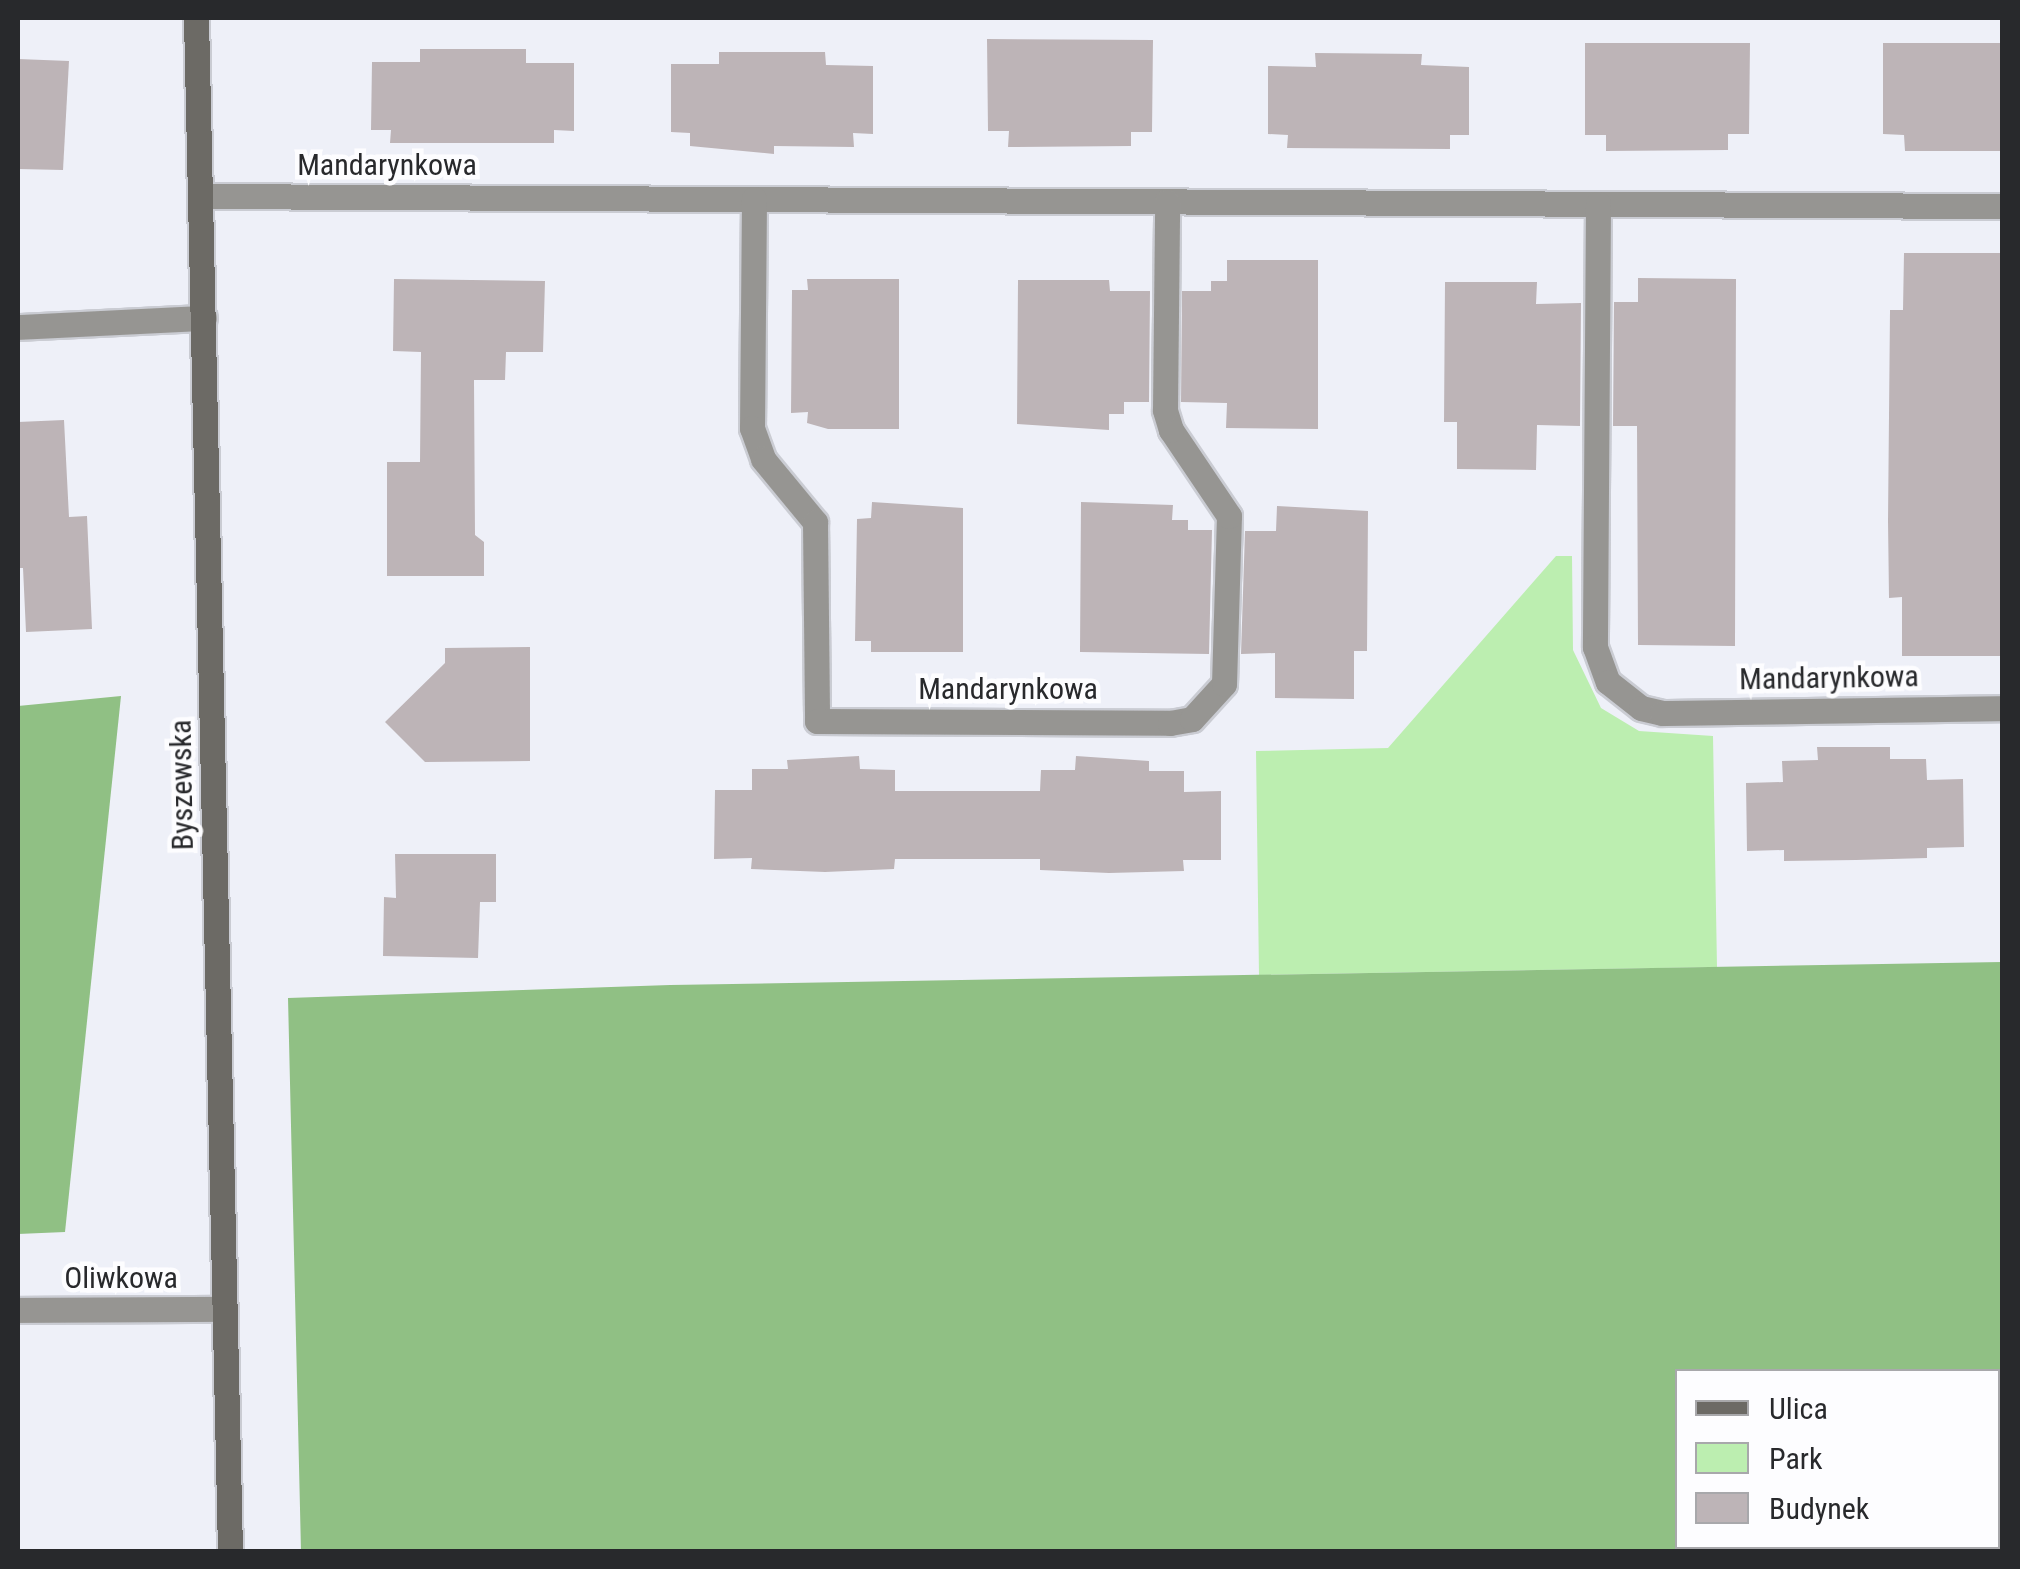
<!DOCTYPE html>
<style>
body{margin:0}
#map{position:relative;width:2020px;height:1569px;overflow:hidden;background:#eef0f8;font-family:"Roboto Condensed",sans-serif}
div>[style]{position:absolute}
.green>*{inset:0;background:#bceeb0}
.forest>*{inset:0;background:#90c084}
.building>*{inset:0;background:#bdb4b7}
.roads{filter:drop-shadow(2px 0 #caccd3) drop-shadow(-2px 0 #caccd3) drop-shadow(0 2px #caccd3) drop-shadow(0 -2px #caccd3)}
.lane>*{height:25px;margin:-12.5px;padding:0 12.5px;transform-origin:12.5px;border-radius:12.5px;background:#969592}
.street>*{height:25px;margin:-12.5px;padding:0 12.5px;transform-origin:12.5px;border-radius:12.5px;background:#969592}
.secondary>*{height:25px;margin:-12.5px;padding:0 12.5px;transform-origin:12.5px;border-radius:12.5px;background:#6c6a65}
span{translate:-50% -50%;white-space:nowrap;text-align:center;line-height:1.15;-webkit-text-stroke:9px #fdfdff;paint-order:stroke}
.street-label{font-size:30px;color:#28292c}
.frame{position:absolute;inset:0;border:20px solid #28292c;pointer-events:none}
.legend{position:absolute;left:1675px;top:1369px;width:325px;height:180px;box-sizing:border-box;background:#fdfdff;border:2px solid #a8a8ab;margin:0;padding:12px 18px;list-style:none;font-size:30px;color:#28292c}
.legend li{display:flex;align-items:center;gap:20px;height:50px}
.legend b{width:50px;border:2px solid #a8a8ab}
</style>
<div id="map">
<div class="green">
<i style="clip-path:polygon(1556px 556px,1572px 556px,1573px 650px,1601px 708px,1639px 731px,1713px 736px,1717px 967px,1259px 975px,1256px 751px,1388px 748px)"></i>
</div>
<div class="forest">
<i style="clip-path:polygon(121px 696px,65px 1232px,18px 1234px,18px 706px)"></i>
<i style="clip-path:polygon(evenodd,2002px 962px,2002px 1551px,301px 1551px,288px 998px,670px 985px,2002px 962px,1678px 1372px,1998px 1372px,1998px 1546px,1678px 1546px,1678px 1372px)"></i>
</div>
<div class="building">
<i style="clip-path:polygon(987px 39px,1153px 40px,1152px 132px,1131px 132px,1131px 146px,1008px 147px,1009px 131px,988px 131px)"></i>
<i style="clip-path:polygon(1585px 43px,1750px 43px,1749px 134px,1728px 134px,1728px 150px,1606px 151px,1606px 135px,1585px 135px)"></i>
<i style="clip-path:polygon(1883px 43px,2002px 43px,2002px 151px,1905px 151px,1904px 135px,1883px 134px)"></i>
<i style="clip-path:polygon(420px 49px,526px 49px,526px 63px,574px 63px,574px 131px,554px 130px,554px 143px,390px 143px,391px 130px,371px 130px,372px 62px,420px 62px)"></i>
<i style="clip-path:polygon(719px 52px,825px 52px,826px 65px,873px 66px,873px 134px,853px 133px,854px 147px,774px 146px,774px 154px,690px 146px,690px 133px,671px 132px,671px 64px,719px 64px)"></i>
<i style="clip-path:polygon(1315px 53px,1422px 54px,1421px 65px,1469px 67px,1469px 135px,1450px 135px,1450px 149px,1287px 148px,1288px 135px,1268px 134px,1268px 66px,1316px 67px)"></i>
<i style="clip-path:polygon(18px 59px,69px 61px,63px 170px,18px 169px)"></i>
<i style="clip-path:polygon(1904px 253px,2002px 253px,2002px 656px,1902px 656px,1902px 597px,1889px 598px,1888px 521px,1890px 310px,1903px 310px)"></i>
<i style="clip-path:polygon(1227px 260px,1318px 260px,1318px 429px,1226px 428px,1227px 403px,1181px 402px,1182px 291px,1211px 291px,1211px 281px,1227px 281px)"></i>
<i style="clip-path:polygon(1638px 278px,1736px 279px,1735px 646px,1638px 645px,1637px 426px,1613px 426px,1614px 302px,1638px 302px)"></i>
<i style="clip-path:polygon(394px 279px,545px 281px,543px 352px,506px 352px,505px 380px,474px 380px,475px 535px,484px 542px,484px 576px,387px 576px,387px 462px,420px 462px,421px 352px,393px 351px)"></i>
<i style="clip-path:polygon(807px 279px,899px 279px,899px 429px,828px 429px,807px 423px,808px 412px,791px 413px,792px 290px,808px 290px)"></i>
<i style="clip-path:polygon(1018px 280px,1109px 280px,1110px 291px,1150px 291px,1149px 402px,1124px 402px,1124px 414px,1109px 414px,1109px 430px,1017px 424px)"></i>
<i style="clip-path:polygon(1445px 282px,1537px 282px,1536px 304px,1581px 303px,1580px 426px,1537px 425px,1536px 470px,1457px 469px,1457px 422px,1444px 422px)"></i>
<i style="clip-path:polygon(64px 420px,69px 517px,87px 516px,92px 629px,26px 632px,23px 568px,18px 568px,18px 422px)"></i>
<i style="clip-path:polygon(872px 502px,963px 508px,963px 652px,871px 652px,871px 641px,855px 641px,857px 519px,871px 518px)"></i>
<i style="clip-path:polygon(1081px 502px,1173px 505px,1172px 520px,1188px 520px,1188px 530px,1212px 530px,1209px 654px,1080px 652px)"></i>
<i style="clip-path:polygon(1277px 506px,1368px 511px,1367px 651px,1354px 651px,1354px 699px,1275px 698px,1275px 653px,1241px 654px,1245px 531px,1276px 531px)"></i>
<i style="clip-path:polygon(530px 647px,530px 761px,425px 762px,385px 722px,445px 663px,445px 648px)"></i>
<i style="clip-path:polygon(1817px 747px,1890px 747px,1890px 759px,1926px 759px,1927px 780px,1963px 779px,1964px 847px,1927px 848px,1927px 858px,1856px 860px,1784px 861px,1784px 850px,1747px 851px,1746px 783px,1783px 782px,1782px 761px,1818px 760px)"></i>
<i style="clip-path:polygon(859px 756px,860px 769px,895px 770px,895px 791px,1040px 791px,1041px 770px,1075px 770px,1076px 756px,1149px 761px,1149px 771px,1184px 771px,1184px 792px,1221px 791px,1221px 860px,1183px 860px,1184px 871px,1109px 873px,1040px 870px,1040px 859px,895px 859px,894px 869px,825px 872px,751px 869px,752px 858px,714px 859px,715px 790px,752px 790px,752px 769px,788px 769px,787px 760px)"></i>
<i style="clip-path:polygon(395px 854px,496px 854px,496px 902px,480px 902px,478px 958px,383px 956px,384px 897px,396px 898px)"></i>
</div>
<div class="roads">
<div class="lane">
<i style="left:18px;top:327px;width:186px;rotate:-2.8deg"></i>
</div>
<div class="street">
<i style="left:200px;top:196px;width:1802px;rotate:0.32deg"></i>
<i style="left:754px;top:199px;width:229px;rotate:90.5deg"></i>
<i style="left:752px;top:428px;width:33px;rotate:70deg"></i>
<i style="left:763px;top:459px;width:82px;rotate:50.5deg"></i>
<i style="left:815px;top:522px;width:199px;rotate:89.4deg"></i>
<i style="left:817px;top:721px;width:353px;rotate:0.3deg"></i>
<i style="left:1170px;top:723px;width:22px;rotate:-10deg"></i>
<i style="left:1192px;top:719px;width:47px;rotate:-47.6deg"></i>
<i style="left:1224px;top:684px;width:168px;rotate:-88.3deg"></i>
<i style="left:1229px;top:516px;width:104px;rotate:-124deg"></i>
<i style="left:1171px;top:430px;width:21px;rotate:-107deg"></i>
<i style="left:1165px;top:410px;width:208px;rotate:-89.4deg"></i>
<i style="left:1598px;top:204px;width:443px;rotate:90.4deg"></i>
<i style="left:1595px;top:647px;width:37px;rotate:70deg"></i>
<i style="left:1608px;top:682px;width:42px;rotate:38.2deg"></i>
<i style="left:1641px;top:708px;width:22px;rotate:13deg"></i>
<i style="left:1662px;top:713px;width:340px;rotate:-0.8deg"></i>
<i style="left:18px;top:1310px;width:207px;rotate:-0.3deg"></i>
</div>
<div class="secondary">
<i style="left:196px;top:18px;width:1534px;rotate:88.73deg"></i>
</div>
</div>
<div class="street-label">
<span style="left:387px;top:165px">Mandarynkowa</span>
<span style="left:1829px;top:678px;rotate:-1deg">Mandarynkowa</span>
<span style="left:1008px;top:689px">Mandarynkowa</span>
<span style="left:182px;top:785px;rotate:-91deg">Byszewska</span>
<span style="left:121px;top:1278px">Oliwkowa</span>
</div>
<div class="frame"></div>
<ul class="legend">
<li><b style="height:12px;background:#6c6a65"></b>Ulica</li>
<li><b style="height:28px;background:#bceeb0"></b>Park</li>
<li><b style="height:28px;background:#bdb4b7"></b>Budynek</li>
</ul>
</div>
